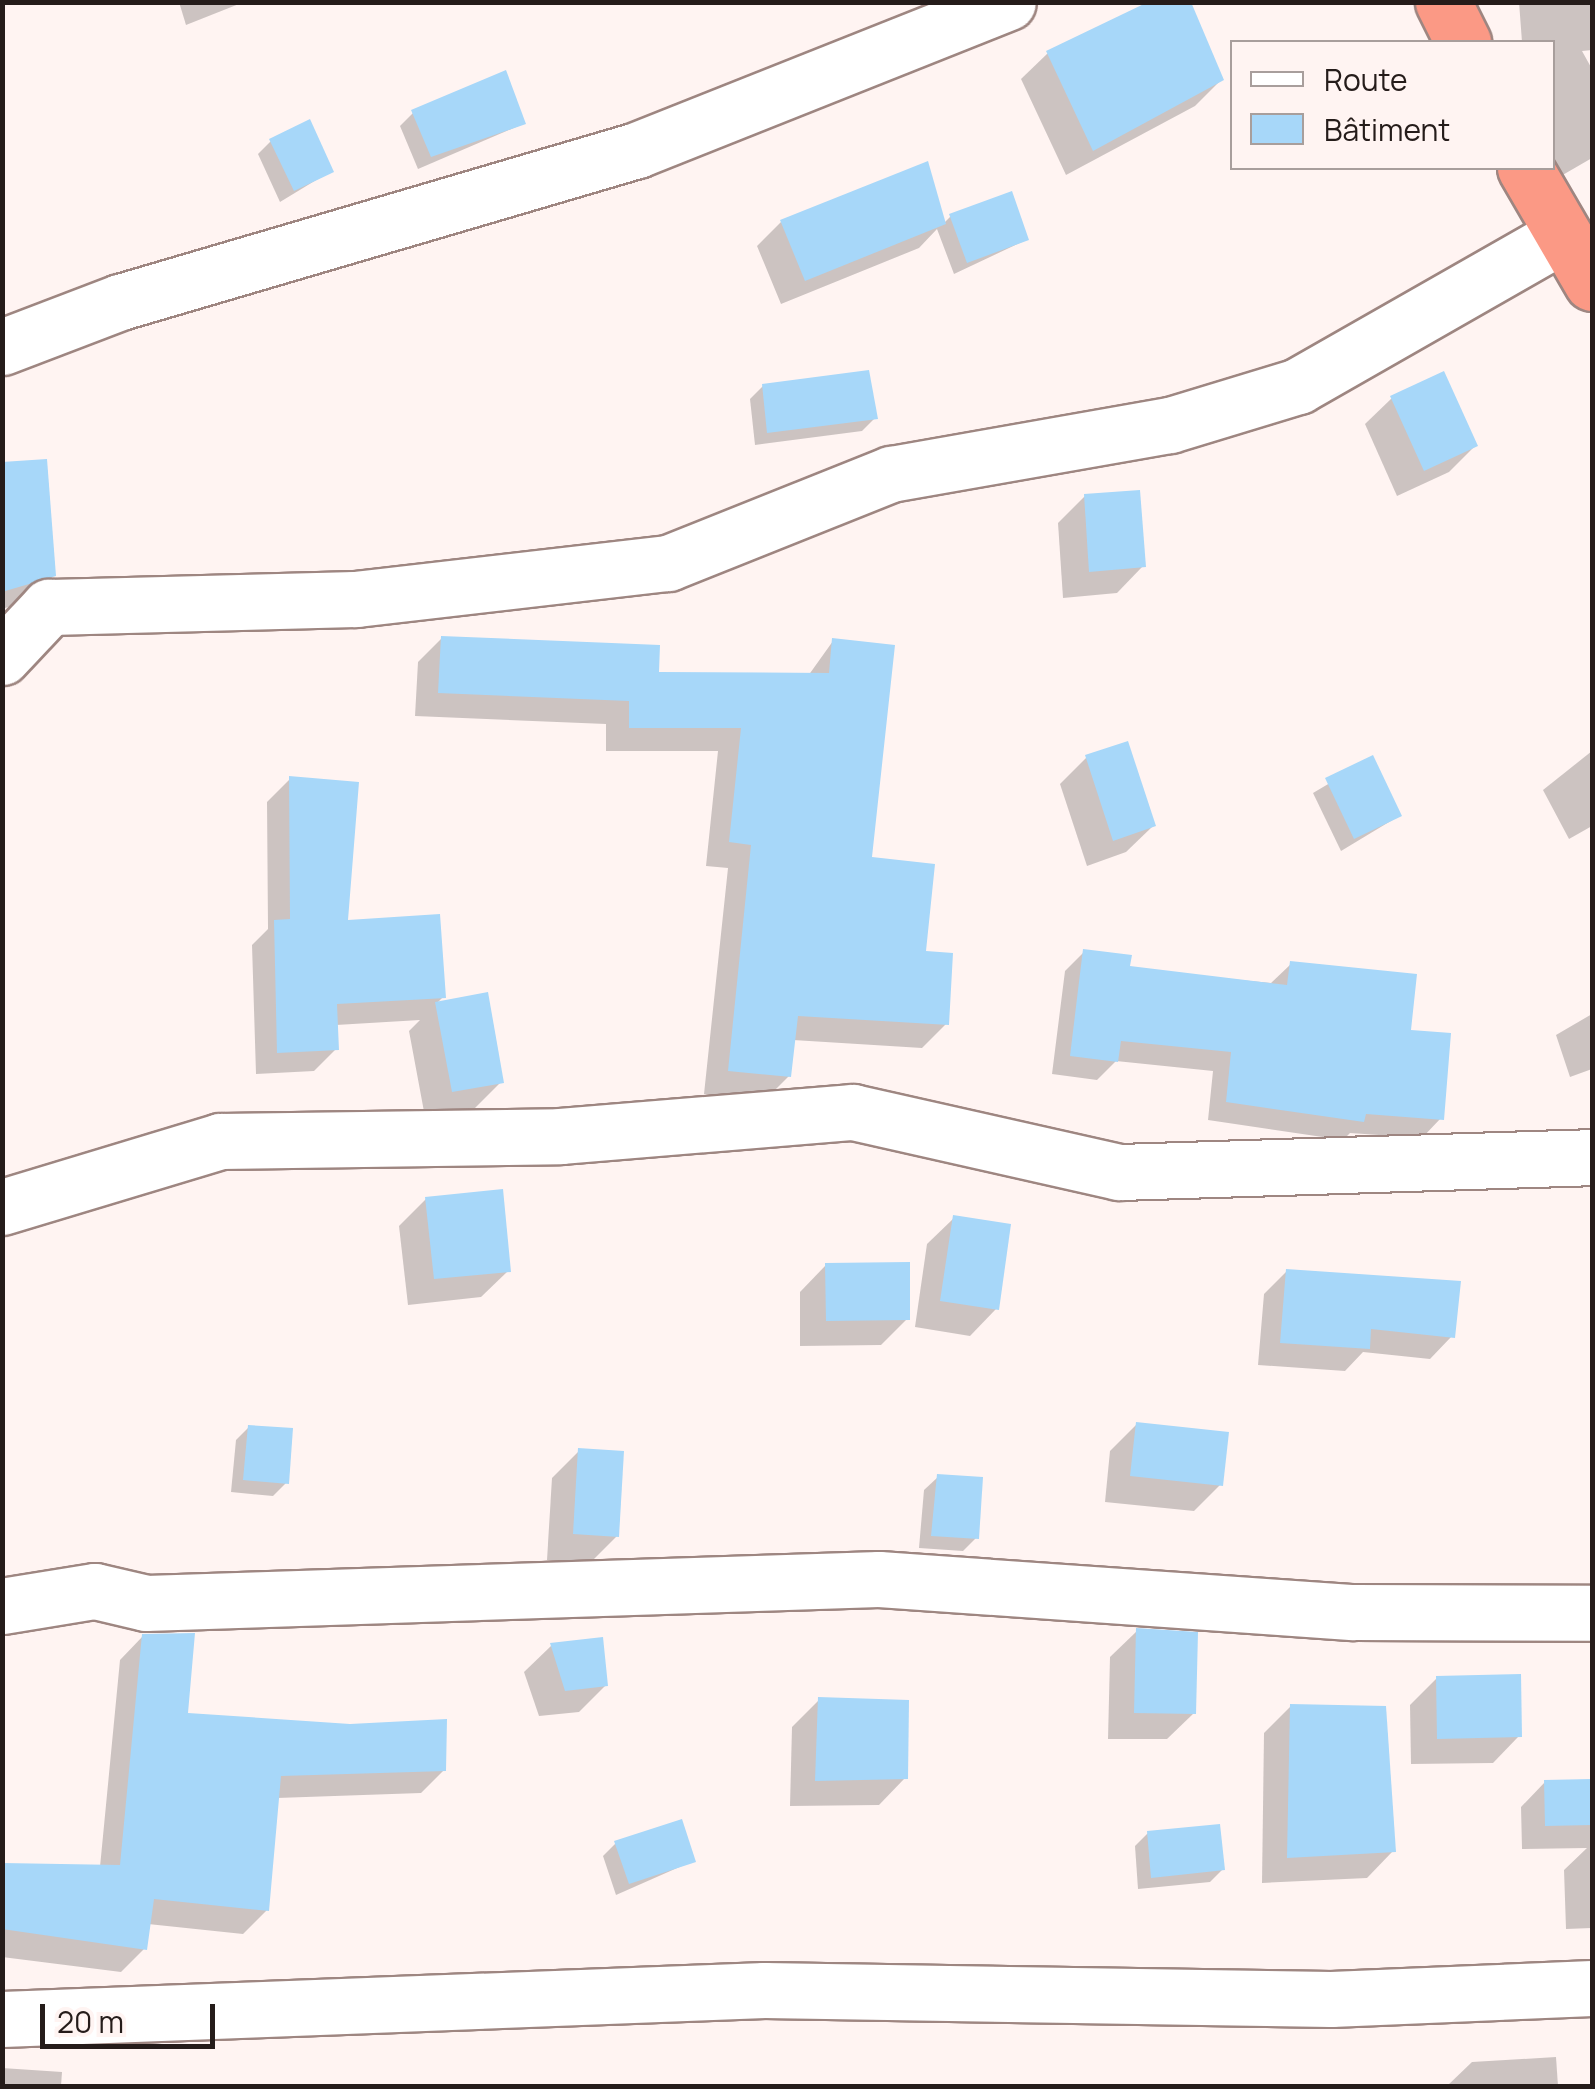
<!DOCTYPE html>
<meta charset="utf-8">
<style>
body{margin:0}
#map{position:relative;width:1595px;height:2089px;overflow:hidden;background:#fff4f2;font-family:Manrope,sans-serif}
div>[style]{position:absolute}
.shadow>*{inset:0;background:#0003}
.building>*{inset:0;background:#a7d7f9}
.roads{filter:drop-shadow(2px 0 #9e8681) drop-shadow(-2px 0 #9e8681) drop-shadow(0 2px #9e8681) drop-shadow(0 -2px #9e8681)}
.street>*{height:55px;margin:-27.5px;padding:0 27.5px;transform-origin:27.5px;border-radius:27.5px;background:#fff}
.highway>*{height:55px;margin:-27.5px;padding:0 27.5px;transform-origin:27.5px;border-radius:27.5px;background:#fb9985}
span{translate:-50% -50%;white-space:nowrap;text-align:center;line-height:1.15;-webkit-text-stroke:10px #fff4f2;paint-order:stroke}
.frame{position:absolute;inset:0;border:5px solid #251c1a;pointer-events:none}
.legend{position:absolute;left:1230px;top:40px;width:325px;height:130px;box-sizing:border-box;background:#fff4f2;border:2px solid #a89e9c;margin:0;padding:12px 18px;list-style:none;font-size:30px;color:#251c1a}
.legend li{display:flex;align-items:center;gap:20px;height:50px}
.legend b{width:50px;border:2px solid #a89e9c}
.scale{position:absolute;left:40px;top:2004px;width:175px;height:45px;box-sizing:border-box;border:5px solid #251c1a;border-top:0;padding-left:12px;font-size:30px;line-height:35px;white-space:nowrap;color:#251c1a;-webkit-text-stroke:8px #fff4f2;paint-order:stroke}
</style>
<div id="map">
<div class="shadow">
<i style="clip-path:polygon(179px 2px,244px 2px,186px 25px)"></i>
<i style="clip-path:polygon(1519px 2px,1592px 2px,1592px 50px,1582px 51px,1592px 69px,1592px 158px,1554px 180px,1552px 42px,1522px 42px)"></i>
<i style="clip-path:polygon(1048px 53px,1221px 80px,1195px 106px,1066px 175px,1021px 79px)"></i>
<i style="clip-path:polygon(413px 113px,523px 124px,418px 169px,400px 126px)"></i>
<i style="clip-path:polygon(271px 141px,331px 171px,280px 202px,258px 154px)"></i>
<i style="clip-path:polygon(951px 216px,1026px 240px,954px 274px,937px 229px,919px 248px,781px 304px,757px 246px,781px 222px,943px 224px)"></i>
<i style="clip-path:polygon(763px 386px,875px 418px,862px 431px,755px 445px,750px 399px)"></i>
<i style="clip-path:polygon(1392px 398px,1475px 446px,1449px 472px,1397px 496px,1365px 424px)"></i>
<i style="clip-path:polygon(2px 465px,54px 575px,27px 601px,2px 609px)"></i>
<i style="clip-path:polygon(1085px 496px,1143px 566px,1117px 593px,1063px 598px,1058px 523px)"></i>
<i style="clip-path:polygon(442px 638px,656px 674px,808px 676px,833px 641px,869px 860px,946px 1024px,922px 1048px,793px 1040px,789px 1076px,764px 1101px,704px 1094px,728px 868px,706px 866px,718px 751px,606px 751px,606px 724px,415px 716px,418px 662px)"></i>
<i style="clip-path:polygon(1592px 751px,1592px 826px,1569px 839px,1543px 790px)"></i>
<i style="clip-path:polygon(1087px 757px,1153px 826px,1126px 852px,1087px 866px,1060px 784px)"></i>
<i style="clip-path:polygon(1372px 758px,1399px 816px,1341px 851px,1313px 793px)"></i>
<i style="clip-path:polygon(290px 779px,345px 923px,443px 997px,436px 1004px,501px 1082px,475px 1108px,425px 1117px,409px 1031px,420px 1020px,336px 1025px,336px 1049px,314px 1071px,256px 1074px,252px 945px,268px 929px,267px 802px)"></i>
<i style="clip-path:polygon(1084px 952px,1127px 969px,1271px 983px,1291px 964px,1408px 1032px,1441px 1118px,1422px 1138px,1350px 1133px,1343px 1140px,1208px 1120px,1213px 1071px,1116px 1061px,1097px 1080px,1052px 1074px,1065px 971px)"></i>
<i style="clip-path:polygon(1592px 1014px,1592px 1069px,1570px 1077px,1556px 1035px)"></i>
<i style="clip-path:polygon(426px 1199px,508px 1271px,481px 1297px,408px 1305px,399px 1226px)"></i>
<i style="clip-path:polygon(954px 1218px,996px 1309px,970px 1336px,915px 1327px,927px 1244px)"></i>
<i style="clip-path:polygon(826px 1265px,908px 1318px,881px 1345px,800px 1346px,800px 1292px)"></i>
<i style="clip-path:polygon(1287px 1271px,1452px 1336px,1430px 1359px,1363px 1352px,1345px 1371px,1258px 1365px,1264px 1294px)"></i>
<i style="clip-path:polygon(1137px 1424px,1220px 1485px,1194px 1511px,1105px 1502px,1110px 1451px)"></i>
<i style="clip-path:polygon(249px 1427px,286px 1483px,273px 1496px,231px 1492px,236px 1440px)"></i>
<i style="clip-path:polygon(579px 1451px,617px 1536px,590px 1563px,547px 1560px,552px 1478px)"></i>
<i style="clip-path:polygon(938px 1477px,976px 1538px,963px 1551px,919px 1548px,924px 1490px)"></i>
<i style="clip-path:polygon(1137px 1631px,1194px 1713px,1167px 1739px,1108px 1739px,1110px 1657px)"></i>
<i style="clip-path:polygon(143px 1636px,186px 1715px,444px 1770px,421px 1793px,277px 1798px,267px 1910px,243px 1934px,148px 1924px,145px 1948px,121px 1972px,2px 1957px,2px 1865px,100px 1867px,120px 1660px)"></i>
<i style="clip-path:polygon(601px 1640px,606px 1685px,579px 1712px,539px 1716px,524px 1672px,551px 1646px)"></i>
<i style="clip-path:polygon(1437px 1678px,1519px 1736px,1493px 1763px,1411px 1764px,1410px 1705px)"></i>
<i style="clip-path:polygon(819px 1700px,905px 1778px,879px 1805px,790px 1806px,792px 1727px)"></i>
<i style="clip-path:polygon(1291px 1706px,1393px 1851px,1367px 1878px,1262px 1883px,1264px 1733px)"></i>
<i style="clip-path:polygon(1545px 1782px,1592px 1782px,1592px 1928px,1566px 1929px,1564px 1870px,1587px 1848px,1522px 1849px,1521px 1807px)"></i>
<i style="clip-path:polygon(1148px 1833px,1223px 1869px,1210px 1882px,1138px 1889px,1135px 1846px)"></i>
<i style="clip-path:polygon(616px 1843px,693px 1861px,616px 1895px,603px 1856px)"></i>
<i style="clip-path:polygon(1556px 2057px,1558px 2086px,1447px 2086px,1472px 2062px)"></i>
<i style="clip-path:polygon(2px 2068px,62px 2072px,61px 2086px,2px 2086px)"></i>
</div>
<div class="building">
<i style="clip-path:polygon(1148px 2px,1191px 2px,1224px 80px,1093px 151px,1046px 51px)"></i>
<i style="clip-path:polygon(506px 70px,526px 124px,431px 157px,411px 110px)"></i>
<i style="clip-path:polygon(310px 119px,334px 172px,294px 191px,269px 139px)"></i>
<i style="clip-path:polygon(928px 161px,946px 224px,805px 281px,780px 220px)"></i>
<i style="clip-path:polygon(1012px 191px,1029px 240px,967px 263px,949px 214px)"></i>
<i style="clip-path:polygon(869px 370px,878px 419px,767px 433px,762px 384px)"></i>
<i style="clip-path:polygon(1444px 371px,1478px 446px,1424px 471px,1390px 396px)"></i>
<i style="clip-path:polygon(47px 459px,56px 576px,2px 592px,2px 462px)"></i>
<i style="clip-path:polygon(1140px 490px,1146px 567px,1089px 572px,1084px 494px)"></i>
<i style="clip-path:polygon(441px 636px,660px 645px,659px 672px,829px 673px,832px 638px,895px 645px,872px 857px,935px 864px,926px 951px,953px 953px,949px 1025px,798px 1016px,791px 1077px,728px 1071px,751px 845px,729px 842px,741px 728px,629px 728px,629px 701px,438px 693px)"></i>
<i style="clip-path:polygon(1128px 741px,1156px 826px,1113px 841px,1085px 755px)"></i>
<i style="clip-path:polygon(1373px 755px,1402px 816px,1354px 839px,1325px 778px)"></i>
<i style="clip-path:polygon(289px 776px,359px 782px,348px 920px,440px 914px,446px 998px,337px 1004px,339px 1050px,277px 1053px,274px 920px,290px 919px)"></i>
<i style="clip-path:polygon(1083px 949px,1132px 955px,1130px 966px,1287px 985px,1290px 961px,1417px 974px,1411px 1030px,1451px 1033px,1444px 1120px,1366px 1114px,1364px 1122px,1226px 1102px,1231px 1052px,1121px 1041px,1118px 1062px,1070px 1056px)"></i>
<i style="clip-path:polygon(488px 992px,504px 1083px,452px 1092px,435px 1002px)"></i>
<i style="clip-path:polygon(503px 1189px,511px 1272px,434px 1279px,425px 1197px)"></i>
<i style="clip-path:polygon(953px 1215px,1011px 1224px,999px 1310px,940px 1301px)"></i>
<i style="clip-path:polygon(910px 1262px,910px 1320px,826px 1321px,825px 1263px)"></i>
<i style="clip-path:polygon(1286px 1269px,1461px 1281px,1455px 1338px,1371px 1329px,1370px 1349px,1280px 1343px)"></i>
<i style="clip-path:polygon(1136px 1422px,1229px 1432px,1223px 1486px,1130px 1476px)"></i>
<i style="clip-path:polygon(248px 1425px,293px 1428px,289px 1484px,243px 1480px)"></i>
<i style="clip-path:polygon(578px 1448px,624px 1451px,619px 1537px,573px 1534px)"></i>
<i style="clip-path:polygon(937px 1474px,983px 1477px,979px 1539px,931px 1536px)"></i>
<i style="clip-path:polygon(1136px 1628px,1198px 1632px,1196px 1714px,1134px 1713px)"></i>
<i style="clip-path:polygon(195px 1633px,188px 1713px,350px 1724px,447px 1719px,446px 1771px,281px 1776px,269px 1911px,154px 1899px,147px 1950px,2px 1929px,2px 1863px,120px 1865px,142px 1634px)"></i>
<i style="clip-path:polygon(603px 1637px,608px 1686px,565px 1691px,550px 1643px)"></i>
<i style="clip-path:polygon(1521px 1674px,1522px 1737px,1437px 1739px,1436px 1676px)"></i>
<i style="clip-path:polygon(818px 1697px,909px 1700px,908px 1779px,815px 1781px)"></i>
<i style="clip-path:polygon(1290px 1704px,1386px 1706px,1396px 1852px,1287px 1858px)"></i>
<i style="clip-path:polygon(1592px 1779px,1592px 1825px,1545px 1826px,1544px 1780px)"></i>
<i style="clip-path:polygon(682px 1819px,696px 1862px,629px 1884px,614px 1841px)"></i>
<i style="clip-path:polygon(1220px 1824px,1225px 1870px,1151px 1878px,1147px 1831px)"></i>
</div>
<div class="roads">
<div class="street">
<i style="left:2px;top:347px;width:126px;rotate:-20.9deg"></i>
<i style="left:120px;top:302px;width:539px;rotate:-16.38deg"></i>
<i style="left:637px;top:150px;width:399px;rotate:-21.7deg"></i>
<i style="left:2px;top:657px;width:69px;rotate:-46.8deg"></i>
<i style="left:49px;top:607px;width:307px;rotate:-1.5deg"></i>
<i style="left:356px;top:599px;width:314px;rotate:-6.6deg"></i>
<i style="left:668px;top:563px;width:240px;rotate:-21.8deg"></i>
<i style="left:891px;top:474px;width:283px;rotate:-10deg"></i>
<i style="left:1170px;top:425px;width:134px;rotate:-16.9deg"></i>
<i style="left:1298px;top:386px;width:301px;rotate:-29.7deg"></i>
<i style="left:2px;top:1207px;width:228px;rotate:-16.8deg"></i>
<i style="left:220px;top:1141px;width:340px;rotate:-0.8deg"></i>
<i style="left:560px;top:1136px;width:294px;rotate:-4.7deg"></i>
<i style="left:853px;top:1112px;width:273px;rotate:12.7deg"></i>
<i style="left:1119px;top:1172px;width:473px;rotate:-1.8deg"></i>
<i style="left:2px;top:1606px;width:94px;rotate:-9.2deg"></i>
<i style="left:95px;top:1591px;width:52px;rotate:13.2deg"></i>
<i style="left:146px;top:1603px;width:733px;rotate:-1.88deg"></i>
<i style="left:879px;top:1579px;width:476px;rotate:4deg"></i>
<i style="left:1354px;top:1612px;width:238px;rotate:0.2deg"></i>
<i style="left:2px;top:2019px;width:763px;rotate:-2.18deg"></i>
<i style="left:764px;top:1990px;width:567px;rotate:0.91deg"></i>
<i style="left:1331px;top:1999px;width:261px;rotate:-2.4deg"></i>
</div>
<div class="highway">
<i style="left:1443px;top:2px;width:45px;rotate:63.4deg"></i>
<i style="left:1525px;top:168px;width:133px;rotate:59.8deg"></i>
</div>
</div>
<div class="frame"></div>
<ul class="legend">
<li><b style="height:12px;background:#fff"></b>Route</li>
<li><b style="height:28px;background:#a7d7f9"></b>Bâtiment</li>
</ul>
<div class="scale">20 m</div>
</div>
